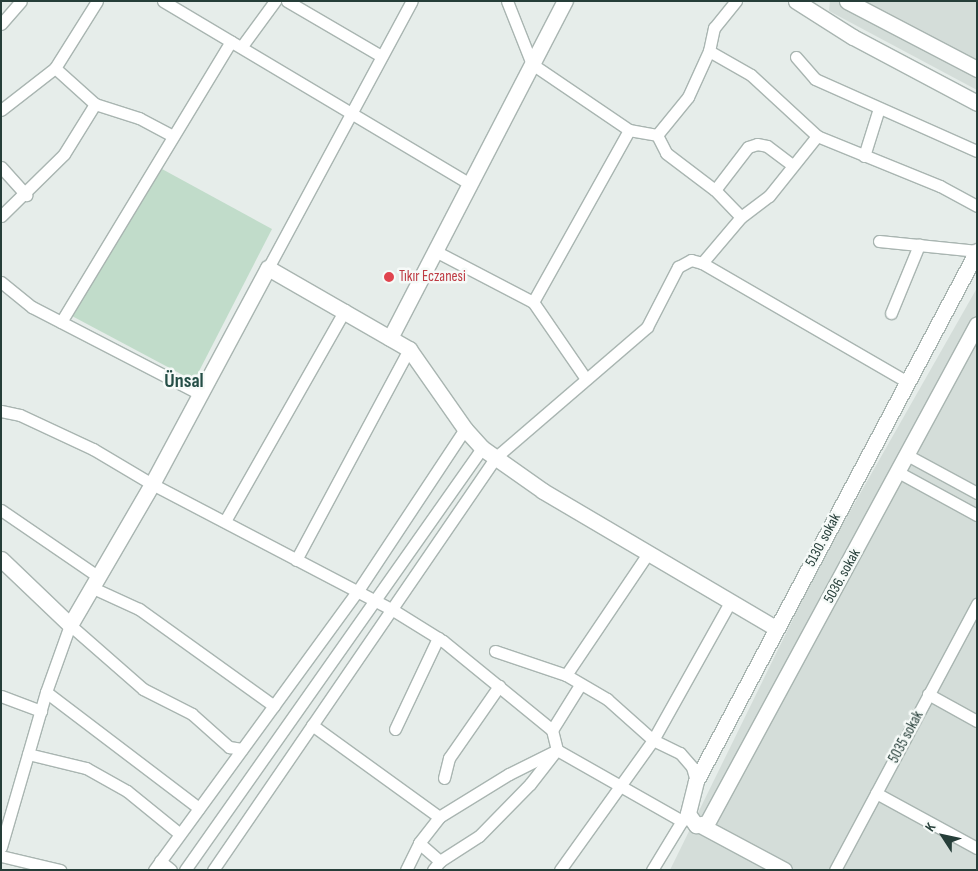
<!DOCTYPE html>
<meta charset="utf-8">
<style>
body{margin:0}
#map{position:relative;width:978px;height:871px;overflow:hidden;background:#e6edea;font-family:"Sofia Sans Condensed",sans-serif}
div>[style]{position:absolute}
.built>*{inset:0;background:#d4ddd9}
.green>*{inset:0;background:#c1dcca}
.roads{filter:drop-shadow(1px 0 #a9b5b1) drop-shadow(-1px 0 #a9b5b1) drop-shadow(0 1px #a9b5b1) drop-shadow(0 -1px #a9b5b1)}
.minor>*{height:11px;margin:-5.5px;padding:0 5.5px;transform-origin:5.5px;border-radius:5.5px;background:#fff}
.tertiary>*{height:15px;margin:-7.5px;padding:0 7.5px;transform-origin:7.5px;border-radius:7.5px;background:#fff}
.secondary>*{height:15px;margin:-7.5px;padding:0 7.5px;transform-origin:7.5px;border-radius:7.5px;background:#fff}
.dots>*{width:14px;height:14px;translate:-50% -50%;box-sizing:border-box;border:2px solid #f6faf8;border-radius:50%}
span{translate:-50% -50%;white-space:nowrap;text-align:center;line-height:1.15;-webkit-text-stroke:5px #f6faf8;paint-order:stroke}
.health-label{font-size:15px;color:#be3a42}
.left{translate:0 -50%;text-align:left}
.street-label{font-size:15px;color:#263e39}
.district-label{font-size:20px;color:#244e46;font-weight:700}
.frame{position:absolute;inset:0;border:2px solid #263e39;pointer-events:none}
.north{position:absolute;left:918px;top:811px;width:50px;height:50px;-webkit-text-stroke:4px #f6faf8;paint-order:stroke;rotate:305deg;font-size:14px;font-weight:700;line-height:20px;text-align:center;color:#263e39}
.north::after{content:'';display:block;margin:auto;width:18px;height:22px;background:#263e39;clip-path:polygon(50% 0,100% 100%,50% 72%,0 100%)}
</style>
<div id="map">
<div class="built">
<i style="clip-path:polygon(830px 1px,977px 1px,977px 90px,829px 11px)"></i>
<i style="clip-path:polygon(977px 288px,977px 870px,670px 870px,820px 564px)"></i>
</div>
<div class="green">
<i style="clip-path:polygon(162px 169px,272px 229px,194px 381px,72px 316px)"></i>
</div>
<div class="roads">
<div class="minor">
<i style="left:163px;top:1px;width:357px;rotate:30.8deg"></i>
<i style="left:287px;top:1px;width:109px;rotate:30.3deg"></i>
<i style="left:507px;top:1px;width:68px;rotate:68.4deg"></i>
<i style="left:532px;top:64px;width:117px;rotate:34.2deg"></i>
<i style="left:629px;top:130px;width:28px;rotate:10deg"></i>
<i style="left:657px;top:135px;width:49px;rotate:-50.8deg"></i>
<i style="left:688px;top:97px;width:51px;rotate:-65.5deg"></i>
<i style="left:709px;top:51px;width:24px;rotate:-78deg"></i>
<i style="left:714px;top:28px;width:35px;rotate:-51deg"></i>
<i style="left:1px;top:24px;width:30px;rotate:-49deg"></i>
<i style="left:242px;top:46px;width:56px;rotate:-53.7deg"></i>
<i style="left:709px;top:51px;width:48px;rotate:29.7deg"></i>
<i style="left:751px;top:75px;width:90px;rotate:42.7deg"></i>
<i style="left:817px;top:136px;width:133px;rotate:22.1deg"></i>
<i style="left:940px;top:186px;width:42px;rotate:28.4deg"></i>
<i style="left:796px;top:57px;width:29px;rotate:49deg"></i>
<i style="left:815px;top:79px;width:177px;rotate:24deg"></i>
<i style="left:55px;top:68px;width:54px;rotate:42deg"></i>
<i style="left:95px;top:104px;width:46px;rotate:17.7deg"></i>
<i style="left:139px;top:118px;width:36px;rotate:28deg"></i>
<i style="left:1px;top:110px;width:68px;rotate:-37.9deg"></i>
<i style="left:55px;top:68px;width:79px;rotate:-57.9deg"></i>
<i style="left:657px;top:135px;width:20px;rotate:63deg"></i>
<i style="left:666px;top:153px;width:61px;rotate:37.1deg"></i>
<i style="left:715px;top:190px;width:37px;rotate:46deg"></i>
<i style="left:864px;top:156px;width:50px;rotate:-72.6deg"></i>
<i style="left:1px;top:167px;width:38px;rotate:48deg"></i>
<i style="left:715px;top:190px;width:54px;rotate:-52.5deg"></i>
<i style="left:748px;top:147px;width:9px;rotate:-18deg"></i>
<i style="left:757px;top:144px;width:10px;rotate:11deg"></i>
<i style="left:767px;top:146px;width:31px;rotate:37deg"></i>
<i style="left:1px;top:216px;width:88px;rotate:-44.5deg"></i>
<i style="left:64px;top:154px;width:59px;rotate:-58.2deg"></i>
<i style="left:879px;top:241px;width:99px;rotate:5.8deg"></i>
<i style="left:435px;top:251px;width:110px;rotate:27.5deg"></i>
<i style="left:702px;top:263px;width:60px;rotate:-49.7deg"></i>
<i style="left:741px;top:217px;width:35px;rotate:-37deg"></i>
<i style="left:769px;top:196px;width:77px;rotate:-51.3deg"></i>
<i style="left:268px;top:268px;width:303px;rotate:-61.7deg"></i>
<i style="left:1px;top:282px;width:40px;rotate:39deg"></i>
<i style="left:32px;top:307px;width:189px;rotate:27.4deg"></i>
<i style="left:891px;top:313px;width:74px;rotate:-67.6deg"></i>
<i style="left:61px;top:322px;width:328px;rotate:-58.8deg"></i>
<i style="left:586px;top:379px;width:93px;rotate:-124.5deg"></i>
<i style="left:533px;top:302px;width:197px;rotate:-60.8deg"></i>
<i style="left:1px;top:411px;width:19px;rotate:12deg"></i>
<i style="left:20px;top:415px;width:81px;rotate:25deg"></i>
<i style="left:93px;top:449px;width:69px;rotate:30.7deg"></i>
<i style="left:152px;top:484px;width:272px;rotate:27.6deg"></i>
<i style="left:393px;top:610px;width:59px;rotate:31.8deg"></i>
<i style="left:443px;top:641px;width:141px;rotate:39.2deg"></i>
<i style="left:552px;top:730px;width:21px;rotate:76deg"></i>
<i style="left:557px;top:750px;width:144px;rotate:29.6deg"></i>
<i style="left:907px;top:455px;width:80px;rotate:28.5deg"></i>
<i style="left:898px;top:472px;width:90px;rotate:28.6deg"></i>
<i style="left:1px;top:510px;width:119px;rotate:34.4deg"></i>
<i style="left:225px;top:521px;width:243px;rotate:-60.4deg"></i>
<i style="left:296px;top:560px;width:239px;rotate:-61.8deg"></i>
<i style="left:93px;top:588px;width:51px;rotate:24.5deg"></i>
<i style="left:139px;top:609px;width:166px;rotate:35.7deg"></i>
<i style="left:495px;top:651px;width:75px;rotate:18.7deg"></i>
<i style="left:566px;top:675px;width:48px;rotate:30.3deg"></i>
<i style="left:607px;top:699px;width:62px;rotate:41.7deg"></i>
<i style="left:653px;top:740px;width:30px;rotate:26deg"></i>
<i style="left:680px;top:753px;width:18px;rotate:49deg"></i>
<i style="left:692px;top:767px;width:15px;rotate:74deg"></i>
<i style="left:566px;top:675px;width:145px;rotate:-56deg"></i>
<i style="left:46px;top:692px;width:192px;rotate:37.2deg"></i>
<i style="left:928px;top:694px;width:56px;rotate:28.9deg"></i>
<i style="left:1px;top:696px;width:43px;rotate:20.6deg"></i>
<i style="left:312px;top:725px;width:157px;rotate:35.9deg"></i>
<i style="left:395px;top:729px;width:101px;rotate:-64.7deg"></i>
<i style="left:552px;top:730px;width:53px;rotate:-58.1deg"></i>
<i style="left:28px;top:754px;width:60px;rotate:13.6deg"></i>
<i style="left:86px;top:768px;width:47px;rotate:29.3deg"></i>
<i style="left:127px;top:791px;width:68px;rotate:39.1deg"></i>
<i style="left:444px;top:778px;width:21px;rotate:-76deg"></i>
<i style="left:449px;top:758px;width:88px;rotate:-55.2deg"></i>
<i style="left:876px;top:793px;width:115px;rotate:28.6deg"></i>
<i style="left:419px;top:843px;width:28px;rotate:41deg"></i>
<i style="left:1px;top:847px;width:161px;rotate:-73.8deg"></i>
<i style="left:46px;top:692px;width:71px;rotate:-70.3deg"></i>
<i style="left:70px;top:625px;width:97px;rotate:41.2deg"></i>
<i style="left:143px;top:689px;width:55px;rotate:27deg"></i>
<i style="left:192px;top:714px;width:50px;rotate:41.7deg"></i>
<i style="left:229px;top:747px;width:13px;rotate:9deg"></i>
<i style="left:1px;top:856px;width:61px;rotate:13.3deg"></i>
<i style="left:160px;top:861px;width:14px;rotate:39deg"></i>
<i style="left:154px;top:870px;width:344px;rotate:-53.9deg"></i>
<i style="left:357px;top:592px;width:196px;rotate:-56.5deg"></i>
<i style="left:185px;top:870px;width:516px;rotate:-54.86deg"></i>
<i style="left:213px;top:870px;width:501px;rotate:-55.58deg"></i>
<i style="left:496px;top:457px;width:199px;rotate:-40.7deg"></i>
<i style="left:647px;top:327px;width:68px;rotate:-62.7deg"></i>
<i style="left:678px;top:267px;width:15px;rotate:-28deg"></i>
<i style="left:691px;top:260px;width:11px;rotate:15deg"></i>
<i style="left:702px;top:263px;width:237px;rotate:30.1deg"></i>
<i style="left:406px;top:870px;width:30px;rotate:-64deg"></i>
<i style="left:419px;top:843px;width:33px;rotate:-52deg"></i>
<i style="left:439px;top:817px;width:82px;rotate:-31.6deg"></i>
<i style="left:509px;top:774px;width:54px;rotate:-26.6deg"></i>
<i style="left:433px;top:870px;width:11px;rotate:-52deg"></i>
<i style="left:440px;top:861px;width:46px;rotate:-32.7deg"></i>
<i style="left:479px;top:836px;width:73px;rotate:-45.6deg"></i>
<i style="left:530px;top:784px;width:41px;rotate:-52deg"></i>
<i style="left:560px;top:870px;width:160px;rotate:-54.4deg"></i>
<i style="left:653px;top:740px;width:158px;rotate:-60.8deg"></i>
<i style="left:652px;top:870px;width:66px;rotate:-58.7deg"></i>
<i style="left:835px;top:870px;width:302px;rotate:-61.9deg"></i>
</div>
<div class="tertiary">
<i style="left:390px;top:338px;width:380px;rotate:-62.6deg"></i>
<i style="left:1px;top:559px;width:95px;rotate:43.7deg"></i>
<i style="left:70px;top:625px;width:163px;rotate:-59.8deg"></i>
<i style="left:152px;top:484px;width:245px;rotate:-61.8deg"></i>
<i style="left:268px;top:268px;width:163px;rotate:29.9deg"></i>
<i style="left:409px;top:349px;width:98px;rotate:55deg"></i>
<i style="left:465px;top:429px;width:25px;rotate:48deg"></i>
<i style="left:482px;top:448px;width:75px;rotate:35.2deg"></i>
<i style="left:543px;top:491px;width:270px;rotate:30.5deg"></i>
<i style="left:702px;top:826px;width:93px;rotate:28.2deg"></i>
</div>
<div class="secondary">
<i style="left:796px;top:1px;width:67px;rotate:32.3deg"></i>
<i style="left:853px;top:37px;width:140px;rotate:28deg"></i>
<i style="left:847px;top:1px;width:147px;rotate:27.6deg"></i>
<i style="left:977px;top:251px;width:600px;rotate:117.93deg"></i>
<i style="left:696px;top:781px;width:34px;rotate:104deg"></i>
<i style="left:688px;top:814px;width:14px;rotate:54deg"></i>
<i style="left:696px;top:825px;width:11px;rotate:-10deg"></i>
<i style="left:707px;top:823px;width:567px;rotate:-61.58deg"></i>
</div>
</div>
<div class="dots">
<i style="left:389px;top:277px;background:#e0444e"></i>
</div>
<div class="health-label">
<span class="left" style="left:399px;top:277px">Tıkır Eczanesi</span>
</div>
<div class="street-label">
<span style="left:823px;top:540px;rotate:-62deg">5130. sokak</span>
<span style="left:842px;top:576px;rotate:-61deg">5036. sokak</span>
<span style="left:906px;top:737px;rotate:-62deg">5035 sokak</span>
</div>
<div class="district-label">
<span style="left:184px;top:381px">Ünsal</span>
</div>
<div class="frame"></div>
<div class="north">K</div>
</div>
